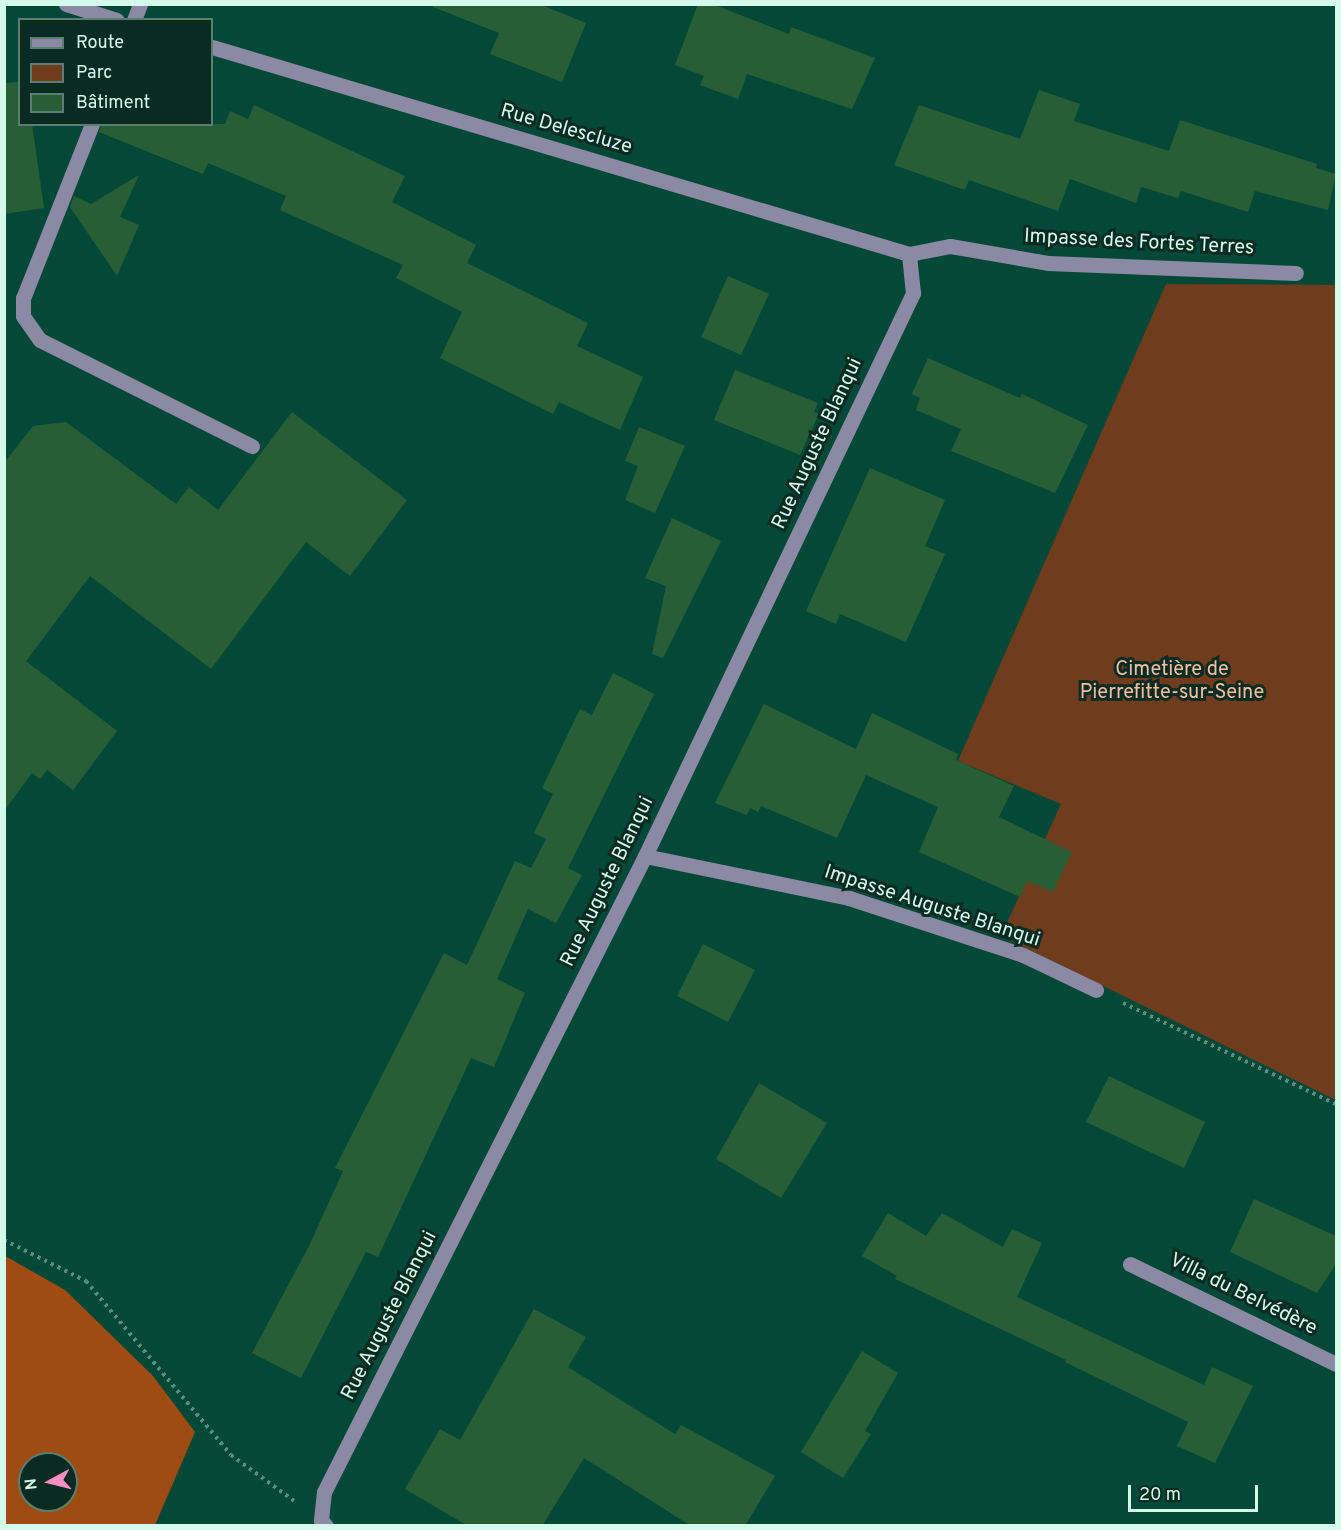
<!DOCTYPE html>
<meta charset="utf-8">
<style>
body{margin:0}
#map{position:relative;width:1341px;height:1530px;overflow:hidden;background:#044938;font-family:Overpass,sans-serif}
div>[style]{position:absolute}
.green>*{inset:0;background:#6f3c1d}
.forest>*{inset:0;background:#9f4c12}
.building>*{inset:0;background:#285e36}
.path>*{height:4px;margin-top:-2px;transform-origin:0;background:repeating-linear-gradient(90deg,#568f7f 0 3px,transparent 0 7.5px)}
.minor>*{height:15px;margin:-7.5px;padding:0 7.5px;transform-origin:7.5px;border-radius:7.5px;background:#8b89a3}
span{translate:-50% -50%;white-space:nowrap;text-align:center;line-height:1.15;-webkit-text-stroke:6px #092b21;paint-order:stroke}
.street-label{font-size:20px;color:#d4faeb}
.park-label{font-size:20px;color:#f7bfa1}
.frame{position:absolute;inset:0;border:6px solid #d4faeb;pointer-events:none}
.legend{position:absolute;left:18px;top:18px;width:195px;height:108px;box-sizing:border-box;background:#092b21;border:2px solid #5a7e72;margin:0;padding:8px 10px;list-style:none;font-size:18px;color:#d4faeb}
.legend li{display:flex;align-items:center;gap:12px;height:30px}
.legend b{width:30px;border:2px solid #5a7e72}
.north{position:absolute;left:18px;top:1452px;width:60px;height:60px;box-sizing:border-box;background:#092b21;border:2px solid #5a7e72;border-radius:50%;rotate:263deg;font-size:16px;font-weight:700;line-height:24px;text-align:center;color:#d4faeb}
.north::after{content:'';display:block;margin:auto;width:21px;height:27px;background:#fb8fc5;clip-path:polygon(50% 0,100% 100%,50% 72%,0 100%)}
.scale{position:absolute;left:1128px;top:1485px;width:130px;height:27px;box-sizing:border-box;border:3px solid #d4faeb;border-top:0;padding-left:8px;font-size:18px;line-height:21px;white-space:nowrap;color:#d4faeb;-webkit-text-stroke:4px #092b21;paint-order:stroke}
</style>
<div id="map">
<div class="green">
<i style="clip-path:polygon(1166px 284px,1336px 285px,1336px 1100px,1001px 936px,1061px 804px,958px 761px)"></i>
</div>
<div class="forest">
<i style="clip-path:polygon(evenodd,5px 1256px,65px 1290px,153px 1376px,195px 1432px,155px 1525px,5px 1525px,5px 1256px,30px 1464px,66px 1464px,66px 1500px,30px 1500px,30px 1464px)"></i>
</div>
<div class="building">
<i style="clip-path:polygon(434px 4px,539px 4px,586px 23px,562px 82px,490px 54px,499px 33px,433px 7px)"></i>
<i style="clip-path:polygon(698px 4px,712px 4px,789px 34px,791px 27px,875px 58px,852px 109px,747px 74px,738px 99px,700px 85px,704px 76px,675px 65px)"></i>
<i style="clip-path:polygon(20px 82px,20px 124px,32px 124px,44px 208px,4px 214px,4px 83px)"></i>
<i style="clip-path:polygon(1039px 90px,1080px 104px,1074px 121px,1169px 151px,1180px 120px,1317px 164px,1316px 168px,1336px 174px,1328px 210px,1255px 191px,1248px 212px,1181px 191px,1178px 198px,1141px 187px,1136px 203px,1070px 179px,1058px 211px,969px 180px,965px 190px,894px 165px,919px 105px,1020px 139px)"></i>
<i style="clip-path:polygon(254px 105px,405px 176px,392px 202px,476px 245px,467px 263px,588px 323px,577px 346px,643px 377px,620px 430px,559px 402px,553px 414px,440px 358px,462px 312px,396px 278px,403px 265px,280px 210px,286px 196px,208px 163px,203px 174px,99px 132px,102px 124px,225px 124px,230px 111px,248px 119px)"></i>
<i style="clip-path:polygon(139px 175px,120px 217px,139px 225px,117px 276px,70px 207px,74px 196px,91px 204px)"></i>
<i style="clip-path:polygon(728px 276px,769px 294px,741px 355px,701px 337px)"></i>
<i style="clip-path:polygon(928px 358px,1020px 398px,1022px 394px,1088px 425px,1055px 493px,951px 451px,961px 429px,916px 410px,920px 398px,912px 394px)"></i>
<i style="clip-path:polygon(735px 370px,818px 403px,814px 412px,819px 414px,800px 455px,714px 420px)"></i>
<i style="clip-path:polygon(292px 412px,407px 500px,350px 576px,306px 542px,211px 669px,90px 576px,26px 661px,117px 731px,73px 790px,47px 770px,40px 779px,32px 773px,4px 811px,4px 463px,33px 426px,66px 422px,176px 504px,189px 487px,218px 510px)"></i>
<i style="clip-path:polygon(639px 427px,685px 446px,655px 513px,625px 500px,638px 466px,625px 461px)"></i>
<i style="clip-path:polygon(870px 468px,945px 500px,925px 546px,945px 554px,906px 642px,840px 614px,836px 624px,806px 611px)"></i>
<i style="clip-path:polygon(672px 518px,721px 541px,663px 658px,652px 654px,666px 586px,645px 578px)"></i>
<i style="clip-path:polygon(613px 673px,654px 694px,568px 868px,582px 875px,556px 923px,528px 909px,497px 979px,525px 993px,494px 1067px,471px 1058px,378px 1257px,366px 1252px,301px 1378px,252px 1353px,309px 1246px,343px 1171px,335px 1168px,444px 953px,467px 965px,515px 861px,531px 868px,546px 839px,534px 833px,553px 794px,542px 788px,580px 709px,592px 715px)"></i>
<i style="clip-path:polygon(764px 704px,856px 749px,872px 713px,958px 754px,956px 760px,1014px 786px,999px 817px,1072px 852px,1053px 892px,1027px 881px,1020px 897px,919px 852px,938px 807px,866px 775px,837px 838px,761px 806px,758px 812px,750px 808px,747px 815px,715px 803px)"></i>
<i style="clip-path:polygon(703px 944px,755px 970px,728px 1022px,677px 996px)"></i>
<i style="clip-path:polygon(1109px 1076px,1205px 1122px,1184px 1168px,1086px 1122px)"></i>
<i style="clip-path:polygon(759px 1083px,827px 1123px,781px 1198px,716px 1159px)"></i>
<i style="clip-path:polygon(1254px 1199px,1336px 1236px,1336px 1264px,1317px 1293px,1230px 1252px)"></i>
<i style="clip-path:polygon(888px 1213px,926px 1236px,942px 1213px,1003px 1247px,1012px 1229px,1042px 1243px,1017px 1297px,1204px 1385px,1212px 1367px,1253px 1386px,1215px 1463px,1177px 1446px,1188px 1422px,1065px 1362px,1066px 1360px,895px 1279px,897px 1276px,862px 1256px)"></i>
<i style="clip-path:polygon(534px 1309px,586px 1337px,568px 1367px,675px 1434px,681px 1425px,775px 1476px,745px 1526px,691px 1526px,584px 1458px,542px 1526px,468px 1526px,405px 1489px,440px 1429px,460px 1440px)"></i>
<i style="clip-path:polygon(862px 1351px,898px 1373px,865px 1431px,871px 1434px,843px 1478px,801px 1452px)"></i>
</div>
<div class="path">
<i style="left:1123px;top:1003px;width:236px;rotate:25.4deg"></i>
<i style="left:4px;top:1240px;width:92px;rotate:26.6deg"></i>
<i style="left:86px;top:1281px;width:226px;rotate:50.2deg"></i>
<i style="left:231px;top:1455px;width:78px;rotate:36.1deg"></i>
</div>
<div class="minor">
<i style="left:66px;top:4px;width:53px;rotate:17.4deg"></i>
<i style="left:134px;top:20px;width:17px;rotate:-69deg"></i>
<i style="left:212px;top:47px;width:727px;rotate:16.54deg"></i>
<i style="left:92px;top:124px;width:187px;rotate:111.6deg"></i>
<i style="left:23px;top:298px;width:18px;rotate:90deg"></i>
<i style="left:23px;top:316px;width:29px;rotate:55deg"></i>
<i style="left:40px;top:340px;width:237px;rotate:26.6deg"></i>
<i style="left:909px;top:254px;width:42px;rotate:-11deg"></i>
<i style="left:950px;top:246px;width:99px;rotate:9.8deg"></i>
<i style="left:1048px;top:263px;width:248px;rotate:2.3deg"></i>
<i style="left:645px;top:856px;width:208px;rotate:11.6deg"></i>
<i style="left:849px;top:898px;width:183px;rotate:18.1deg"></i>
<i style="left:1023px;top:955px;width:81px;rotate:25.6deg"></i>
<i style="left:1130px;top:1264px;width:229px;rotate:25.9deg"></i>
<i style="left:326px;top:1526px;width:8px;rotate:-130deg"></i>
<i style="left:321px;top:1520px;width:28px;rotate:-84deg"></i>
<i style="left:324px;top:1492px;width:712px;rotate:-63.22deg"></i>
<i style="left:645px;top:856px;width:624px;rotate:-64.54deg"></i>
<i style="left:913px;top:293px;width:39px;rotate:-96deg"></i>
</div>
<div class="street-label">
<span style="left:566px;top:130px;rotate:16deg">Rue Delescluze</span>
<span style="left:1139px;top:243px;rotate:3deg">Impasse des Fortes Terres</span>
<span style="left:818px;top:444px;rotate:-65deg">Rue Auguste Blanqui</span>
<span style="left:608px;top:882px;rotate:-64deg">Rue Auguste Blanqui</span>
<span style="left:932px;top:907px;rotate:18deg">Impasse Auguste Blanqui</span>
<span style="left:1243px;top:1295px;rotate:26deg">Villa du Belvédère</span>
<span style="left:390px;top:1316px;rotate:-63deg">Rue Auguste Blanqui</span>
</div>
<div class="park-label">
<span style="left:1172px;top:682px">Cimetière de<br>Pierrefitte-sur-Seine</span>
</div>
<div class="frame"></div>
<ul class="legend">
<li><b style="height:8px;background:#8b89a3"></b>Route</li>
<li><b style="height:16px;background:#6f3c1d"></b>Parc</li>
<li><b style="height:16px;background:#285e36"></b>Bâtiment</li>
</ul>
<div class="north">N</div>
<div class="scale">20 m</div>
</div>
